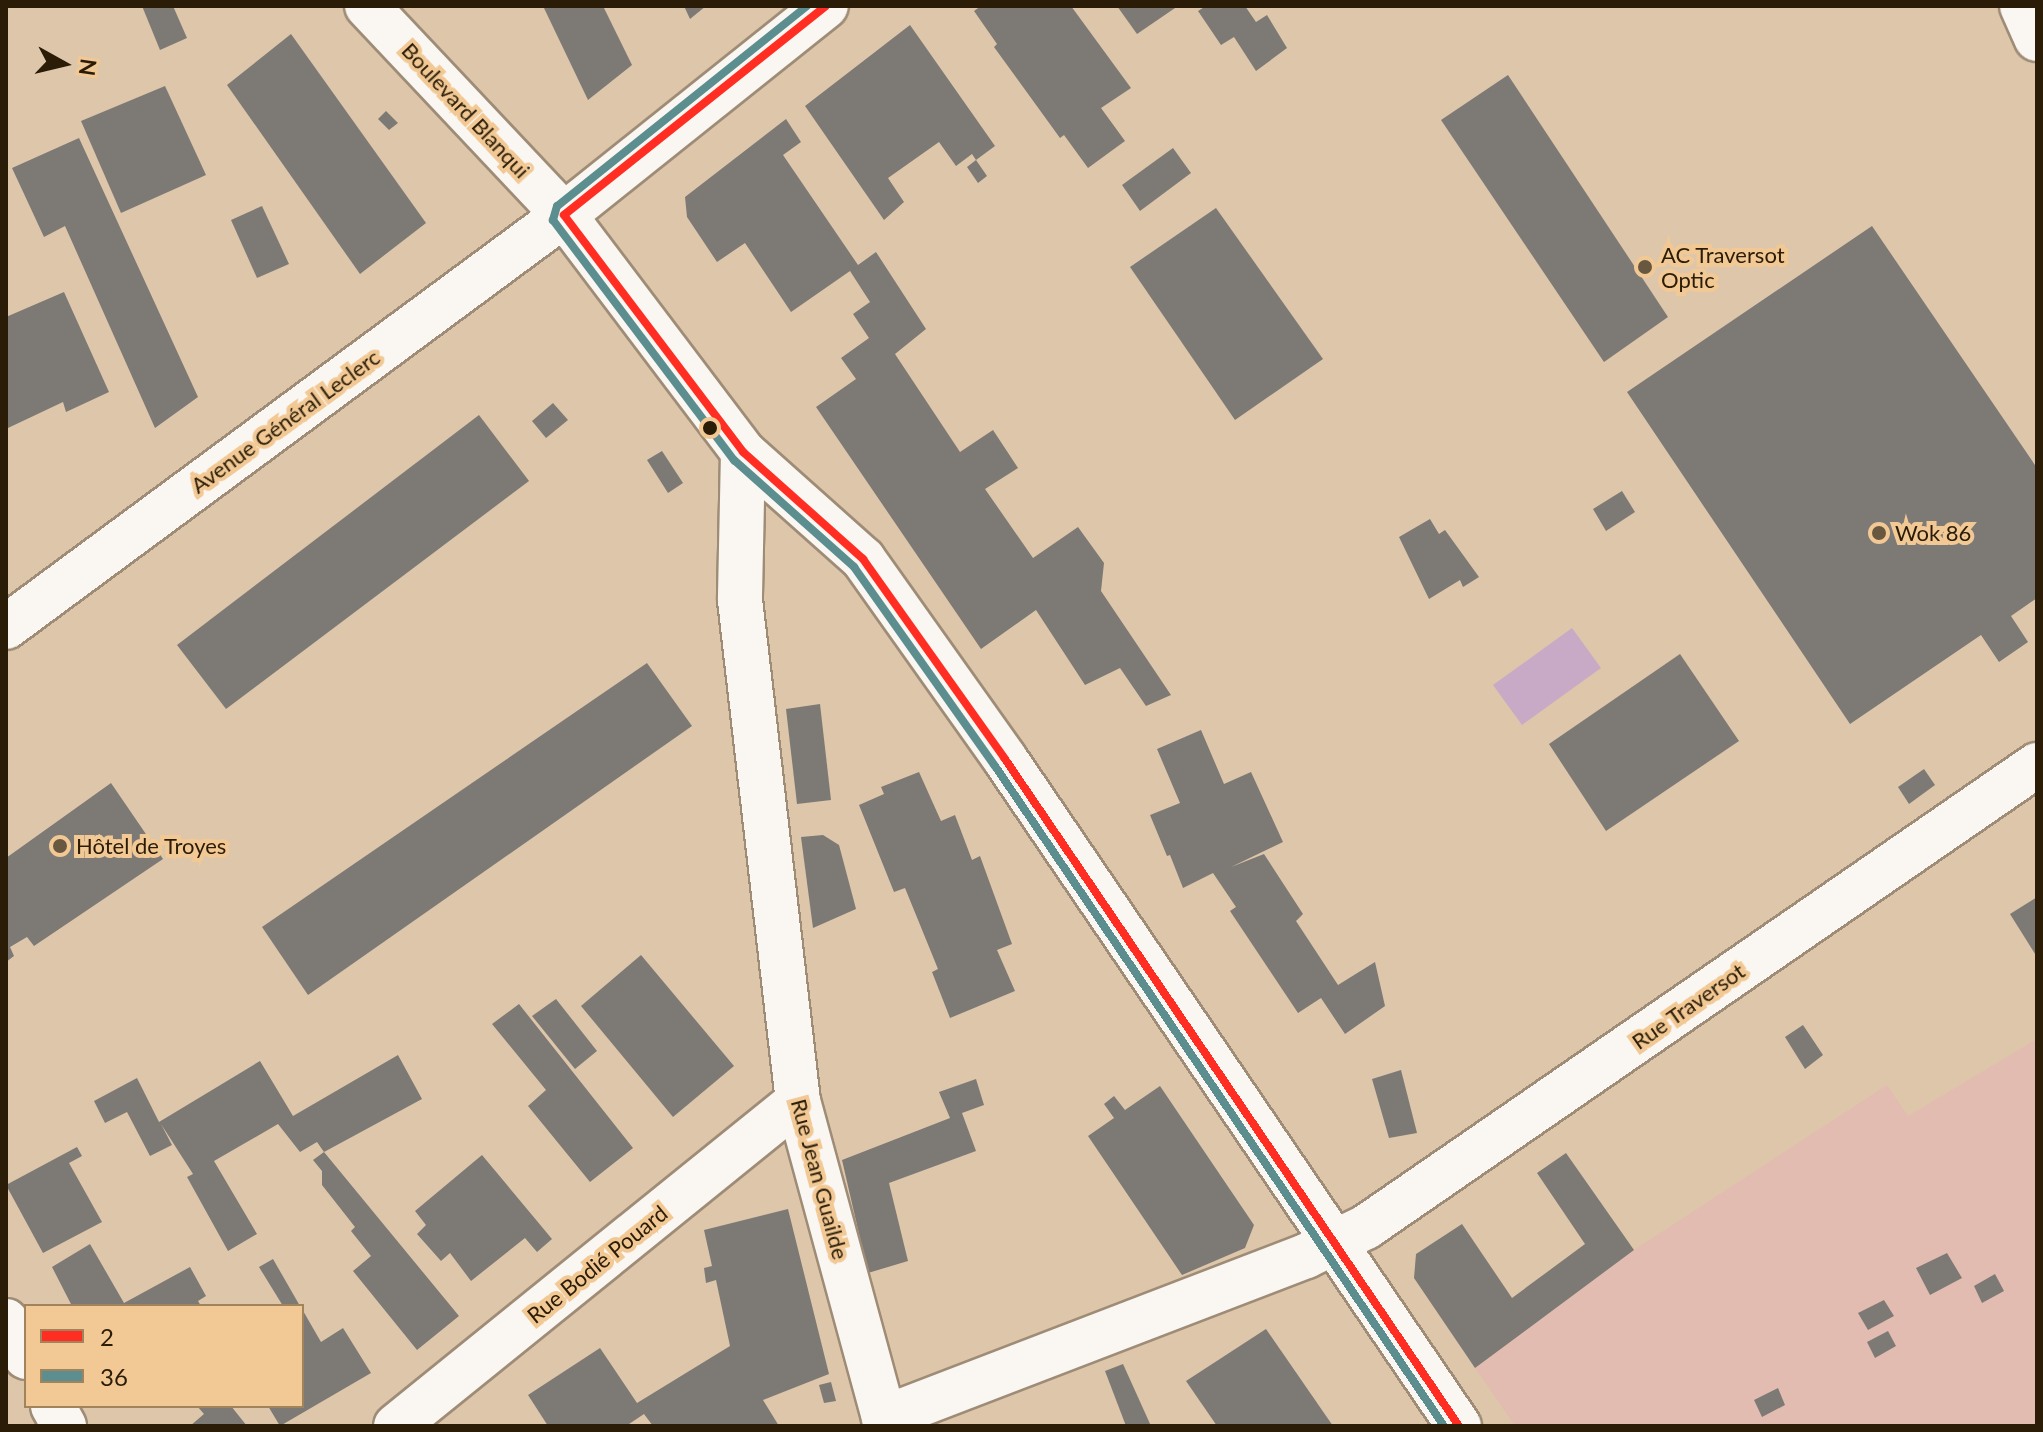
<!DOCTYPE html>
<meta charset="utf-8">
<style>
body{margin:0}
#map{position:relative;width:2043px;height:1432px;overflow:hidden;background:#ddc6aa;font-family:Lato,sans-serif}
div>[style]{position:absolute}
.green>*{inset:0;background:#e3bcb1}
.water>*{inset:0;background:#c9aac6}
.building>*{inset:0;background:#7d7a75}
.roads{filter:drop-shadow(2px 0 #9e8c76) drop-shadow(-2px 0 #9e8c76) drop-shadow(0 2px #9e8c76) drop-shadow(0 -2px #9e8c76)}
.minor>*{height:44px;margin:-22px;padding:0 22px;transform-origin:22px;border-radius:22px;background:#faf6f2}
.tertiary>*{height:44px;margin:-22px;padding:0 22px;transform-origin:22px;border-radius:22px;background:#faf6f2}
.secondary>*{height:44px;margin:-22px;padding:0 22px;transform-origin:22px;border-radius:22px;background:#faf6f2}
.bus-1>*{height:8px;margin:-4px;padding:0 4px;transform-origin:4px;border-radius:4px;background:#ff2d22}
.bus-2>*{height:8px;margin:-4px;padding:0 4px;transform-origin:4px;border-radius:4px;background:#5c8e8f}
.dots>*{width:22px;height:22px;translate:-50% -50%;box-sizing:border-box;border:4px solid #f2c995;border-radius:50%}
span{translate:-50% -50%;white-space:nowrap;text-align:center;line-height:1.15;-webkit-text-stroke:8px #f2c995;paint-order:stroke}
.street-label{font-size:22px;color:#2a1c07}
.poi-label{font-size:22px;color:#2a1c07}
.left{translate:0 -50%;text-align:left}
.frame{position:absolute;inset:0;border:8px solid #2a1c07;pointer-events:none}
.legend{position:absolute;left:24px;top:1304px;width:280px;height:104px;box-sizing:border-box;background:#f2c995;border:2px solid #a2845c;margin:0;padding:10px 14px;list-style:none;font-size:24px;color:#2a1c07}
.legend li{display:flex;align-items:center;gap:16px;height:40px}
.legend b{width:40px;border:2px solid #a2845c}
.north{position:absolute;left:24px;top:24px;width:80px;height:80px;-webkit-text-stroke:6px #f2c995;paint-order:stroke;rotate:98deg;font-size:22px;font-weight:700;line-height:32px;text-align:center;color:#2a1c07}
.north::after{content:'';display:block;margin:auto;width:28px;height:36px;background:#2a1c07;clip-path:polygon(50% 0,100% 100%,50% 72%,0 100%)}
</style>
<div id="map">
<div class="green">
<i style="clip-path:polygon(2037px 1039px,2037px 1426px,1515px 1426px,1475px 1368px,1634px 1250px,1887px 1085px,1908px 1116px)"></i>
</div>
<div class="water">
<i style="clip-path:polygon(1572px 628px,1601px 668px,1522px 725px,1493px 685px)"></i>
</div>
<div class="building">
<i style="clip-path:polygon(142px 6px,173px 6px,187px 38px,160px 50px)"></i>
<i style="clip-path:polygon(543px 6px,603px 6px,632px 65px,588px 100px)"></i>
<i style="clip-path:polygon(684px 6px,706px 6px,690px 19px)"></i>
<i style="clip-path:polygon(981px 6px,1071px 6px,1131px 88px,1101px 108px,1125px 141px,1088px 168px,1064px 135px,1060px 138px,994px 47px,997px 44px,974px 11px)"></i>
<i style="clip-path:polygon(1117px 6px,1178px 6px,1137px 34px)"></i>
<i style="clip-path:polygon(1206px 6px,1245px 6px,1256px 22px,1267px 15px,1287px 48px,1256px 71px,1234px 37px,1221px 45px,1198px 11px)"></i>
<i style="clip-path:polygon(910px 25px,995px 146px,976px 160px,972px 154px,956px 166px,939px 142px,888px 178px,904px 202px,884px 220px,805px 106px)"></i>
<i style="clip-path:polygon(291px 34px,426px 223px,360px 274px,227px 85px)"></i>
<i style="clip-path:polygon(1508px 75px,1668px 317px,1604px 362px,1441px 120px)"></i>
<i style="clip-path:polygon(165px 86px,206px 175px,121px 213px,81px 121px)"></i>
<i style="clip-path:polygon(386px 111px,398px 123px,389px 130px,378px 119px)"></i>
<i style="clip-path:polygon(786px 119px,801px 142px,783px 155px,858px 265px,876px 252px,926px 329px,895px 354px,960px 452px,993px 430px,1018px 468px,985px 489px,1033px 558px,1078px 527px,1104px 563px,1101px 591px,1171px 695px,1146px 706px,1120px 668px,1085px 685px,1036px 610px,981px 649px,816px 407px,856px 379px,841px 358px,869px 338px,853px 314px,870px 302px,850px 271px,791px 312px,745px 243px,717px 262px,687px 217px,685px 197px)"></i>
<i style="clip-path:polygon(79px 138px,198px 397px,155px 428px,65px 226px,44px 237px,12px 168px)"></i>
<i style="clip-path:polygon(1173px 148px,1191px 173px,1140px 211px,1122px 185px)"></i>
<i style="clip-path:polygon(976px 160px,987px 176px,978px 183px,967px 167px)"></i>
<i style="clip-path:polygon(262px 206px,289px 264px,257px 278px,231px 220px)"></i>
<i style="clip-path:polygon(1216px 208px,1323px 359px,1235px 420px,1130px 267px)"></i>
<i style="clip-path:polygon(1872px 226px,2037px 468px,2037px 598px,2011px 616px,2028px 642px,1999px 662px,1981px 635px,1850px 724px,1627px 392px)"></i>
<i style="clip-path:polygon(64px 292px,109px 392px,66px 412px,63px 402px,8px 428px,6px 317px)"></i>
<i style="clip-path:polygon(553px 403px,568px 420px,546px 438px,532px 421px)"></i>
<i style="clip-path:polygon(479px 415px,529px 481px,226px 709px,177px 645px)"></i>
<i style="clip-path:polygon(662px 451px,683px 483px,668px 493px,647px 460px)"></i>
<i style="clip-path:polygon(1622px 491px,1635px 512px,1606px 531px,1593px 509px)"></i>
<i style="clip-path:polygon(1430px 519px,1439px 534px,1445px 530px,1479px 577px,1463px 587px,1460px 580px,1429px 599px,1399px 537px)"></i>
<i style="clip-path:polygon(1680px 654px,1739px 741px,1606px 831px,1549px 744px)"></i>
<i style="clip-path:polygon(647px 663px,692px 726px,308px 995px,262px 927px)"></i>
<i style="clip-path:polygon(820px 704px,831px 800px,797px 804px,786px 709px)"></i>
<i style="clip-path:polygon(1201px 730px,1224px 784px,1251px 772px,1283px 842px,1231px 867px,1264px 854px,1303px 914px,1296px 921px,1338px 985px,1375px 962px,1385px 1006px,1345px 1034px,1321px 998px,1298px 1013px,1230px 911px,1236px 907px,1213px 873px,1183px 888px,1170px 855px,1167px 856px,1150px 815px,1180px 803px,1157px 749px)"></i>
<i style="clip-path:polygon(1924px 769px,1935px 785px,1909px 804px,1898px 787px)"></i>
<i style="clip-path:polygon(919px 772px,941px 821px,955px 815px,972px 860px,980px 856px,1012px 944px,997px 950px,1015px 991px,950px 1018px,932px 972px,938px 969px,905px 888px,894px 892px,859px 805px,884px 794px,881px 787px)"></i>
<i style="clip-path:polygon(111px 783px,163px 859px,34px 946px,27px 937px,10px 947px,14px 956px,6px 962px,6px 858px)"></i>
<i style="clip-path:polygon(823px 835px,839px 845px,856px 909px,813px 928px,801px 837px)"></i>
<i style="clip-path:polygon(2037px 897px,2037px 957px,2010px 914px)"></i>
<i style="clip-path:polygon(641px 955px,734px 1066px,673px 1117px,581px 1006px)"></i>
<i style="clip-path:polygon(556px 999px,597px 1051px,575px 1069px,532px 1016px)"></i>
<i style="clip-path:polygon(519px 1004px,633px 1148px,590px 1182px,528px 1106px,546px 1090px,492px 1024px)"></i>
<i style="clip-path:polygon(1803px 1025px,1823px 1055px,1805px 1069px,1785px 1037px)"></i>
<i style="clip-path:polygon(398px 1055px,422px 1099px,324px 1152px,459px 1316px,417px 1350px,353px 1271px,371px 1256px,351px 1231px,355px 1227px,322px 1185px,322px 1171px,313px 1160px,324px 1152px,317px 1142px,300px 1152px,278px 1124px,214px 1161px,257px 1234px,228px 1251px,187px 1177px,193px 1174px,161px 1124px,172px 1145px,150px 1156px,127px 1112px,105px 1123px,94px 1101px,137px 1078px,159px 1122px,260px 1061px,293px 1116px)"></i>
<i style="clip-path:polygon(1401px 1070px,1417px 1133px,1389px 1138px,1372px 1079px)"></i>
<i style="clip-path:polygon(976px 1079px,984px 1105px,962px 1113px,976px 1151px,889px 1183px,908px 1261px,868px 1273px,842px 1160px,950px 1118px,939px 1092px)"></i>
<i style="clip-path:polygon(1160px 1086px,1254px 1225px,1245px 1248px,1182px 1275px,1088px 1136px,1114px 1118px,1104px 1104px,1114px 1096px,1125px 1110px)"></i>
<i style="clip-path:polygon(77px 1147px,82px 1156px,69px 1163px,102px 1222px,43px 1253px,6px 1185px)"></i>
<i style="clip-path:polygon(1566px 1153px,1634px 1250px,1475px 1368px,1414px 1278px,1416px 1254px,1462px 1224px,1512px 1298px,1585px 1244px,1537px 1173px)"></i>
<i style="clip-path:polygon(482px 1155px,552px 1239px,537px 1252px,525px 1238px,471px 1281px,450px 1253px,441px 1261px,417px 1234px,426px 1225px,415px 1211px)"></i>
<i style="clip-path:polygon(788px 1209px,829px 1374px,763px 1400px,779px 1426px,653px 1426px,644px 1414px,626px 1426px,548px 1426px,528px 1395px,600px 1348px,637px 1403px,730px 1346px,716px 1280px,706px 1283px,704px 1268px,712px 1266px,704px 1230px)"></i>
<i style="clip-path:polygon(90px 1244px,124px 1303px,190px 1267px,206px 1296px,198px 1301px,201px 1306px,72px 1306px,52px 1267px)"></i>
<i style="clip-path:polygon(1947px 1253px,1962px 1278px,1930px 1295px,1916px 1268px)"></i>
<i style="clip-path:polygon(273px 1259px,300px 1306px,283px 1306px,259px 1267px)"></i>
<i style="clip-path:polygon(1995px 1274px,2004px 1291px,1982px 1303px,1974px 1286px)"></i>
<i style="clip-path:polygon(1884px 1300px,1894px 1316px,1868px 1330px,1858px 1313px)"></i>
<i style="clip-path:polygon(302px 1309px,321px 1342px,343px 1328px,371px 1373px,280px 1426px,268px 1406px,302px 1406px)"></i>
<i style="clip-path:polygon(1266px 1329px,1333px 1426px,1217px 1426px,1186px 1381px)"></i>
<i style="clip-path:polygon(1888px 1331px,1896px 1346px,1875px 1358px,1867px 1342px)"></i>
<i style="clip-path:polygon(1123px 1364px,1151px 1426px,1126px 1426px,1105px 1371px)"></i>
<i style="clip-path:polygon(831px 1382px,836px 1401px,824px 1403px,819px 1385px)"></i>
<i style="clip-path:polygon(1778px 1388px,1785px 1405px,1762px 1417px,1754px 1400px)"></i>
<i style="clip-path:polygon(197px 1406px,231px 1406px,247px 1426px,190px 1426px,204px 1414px)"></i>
</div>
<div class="roads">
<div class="minor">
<i style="left:2022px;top:6px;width:36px;rotate:66deg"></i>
<i style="left:564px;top:215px;width:297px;rotate:52.9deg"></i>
<i style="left:743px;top:452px;width:161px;rotate:41.7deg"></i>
<i style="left:863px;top:559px;width:245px;rotate:54.6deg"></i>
<i style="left:1005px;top:759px;width:807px;rotate:55.76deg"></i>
<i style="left:743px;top:452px;width:148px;rotate:91.2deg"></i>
<i style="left:740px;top:600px;width:504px;rotate:83.4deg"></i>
<i style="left:798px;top:1101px;width:337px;rotate:74.8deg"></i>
<i style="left:6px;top:1321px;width:41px;rotate:60.9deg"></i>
<i style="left:53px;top:1406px;width:23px;rotate:61deg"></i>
<i style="left:884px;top:1418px;width:452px;rotate:-21deg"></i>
<i style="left:1306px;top:1256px;width:67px;rotate:-25.8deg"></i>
<i style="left:1366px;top:1227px;width:815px;rotate:-34.55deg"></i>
<i style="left:396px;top:1426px;width:517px;rotate:-38.95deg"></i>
</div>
<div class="tertiary">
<i style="left:367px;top:6px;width:287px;rotate:46.7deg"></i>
</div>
<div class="secondary">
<i style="left:6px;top:627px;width:694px;rotate:-36.44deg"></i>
<i style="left:564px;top:215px;width:335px;rotate:-38.6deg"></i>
</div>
</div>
<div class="bus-1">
<i style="left:564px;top:215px;width:297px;rotate:52.9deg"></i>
<i style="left:743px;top:452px;width:161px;rotate:41.7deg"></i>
<i style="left:863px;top:559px;width:245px;rotate:54.6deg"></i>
<i style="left:1005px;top:759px;width:807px;rotate:55.76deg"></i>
<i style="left:564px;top:215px;width:335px;rotate:-38.6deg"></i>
</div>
<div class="bus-2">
<i style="left:807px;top:6px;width:320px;rotate:141.3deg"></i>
<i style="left:557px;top:206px;width:15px;rotate:106deg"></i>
<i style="left:553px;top:220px;width:301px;rotate:53deg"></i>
<i style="left:734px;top:460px;width:161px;rotate:41.7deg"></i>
<i style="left:854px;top:567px;width:244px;rotate:54.7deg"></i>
<i style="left:995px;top:766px;width:798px;rotate:55.77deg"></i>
</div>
<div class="dots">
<i style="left:1645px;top:267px;background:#695840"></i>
<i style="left:710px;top:428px;background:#2a1c07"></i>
<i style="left:1879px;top:533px;background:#695840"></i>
<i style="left:60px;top:846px;background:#695840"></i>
</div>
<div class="street-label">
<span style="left:466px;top:110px;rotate:47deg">Boulevard Blanqui</span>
<span style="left:285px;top:421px;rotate:-36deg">Avenue Général Leclerc</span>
<span style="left:1688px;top:1006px;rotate:-35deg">Rue Traversot</span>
<span style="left:820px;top:1179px;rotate:75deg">Rue Jean Guailde</span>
<span style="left:597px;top:1264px;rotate:-39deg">Rue Bodié Pouard</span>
</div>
<div class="poi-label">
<span class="left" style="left:1661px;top:267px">AC Traversot<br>Optic</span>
<span class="left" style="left:1895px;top:533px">Wok 86</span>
<span class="left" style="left:76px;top:846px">Hôtel de Troyes</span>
</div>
<div class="frame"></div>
<ul class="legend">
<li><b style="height:10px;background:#ff2d22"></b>2</li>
<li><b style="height:10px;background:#5c8e8f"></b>36</li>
</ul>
<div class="north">N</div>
</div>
